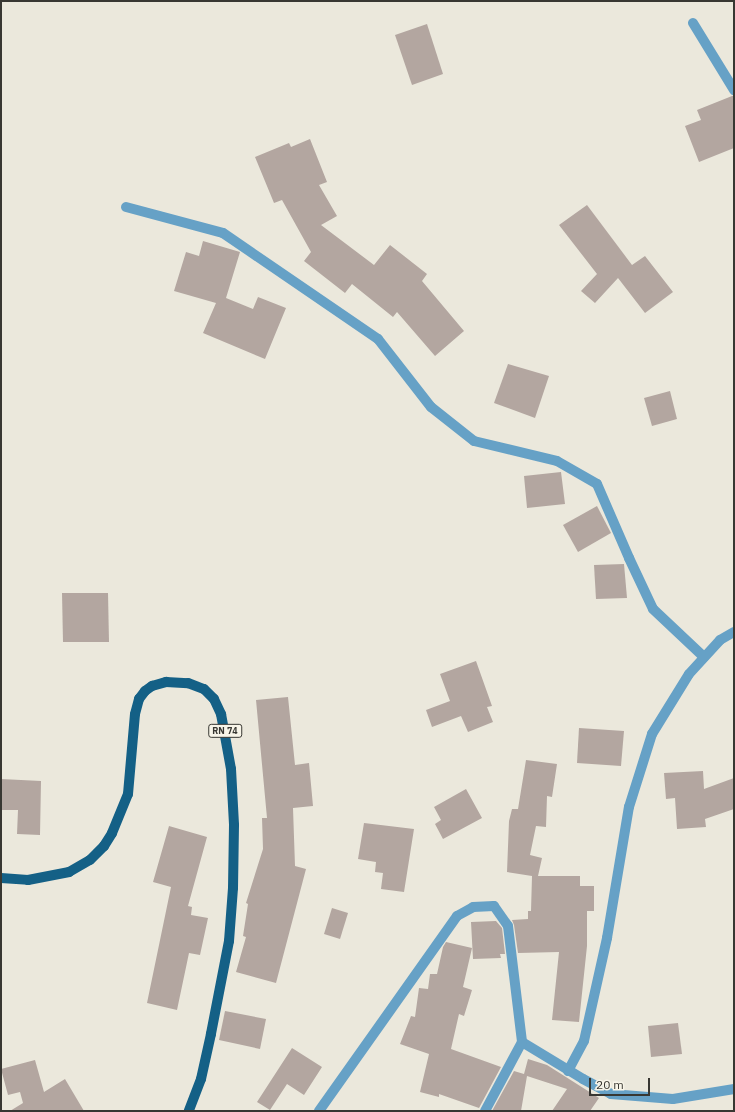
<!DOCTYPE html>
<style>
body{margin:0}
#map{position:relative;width:735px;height:1112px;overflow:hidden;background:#ebe8dc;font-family:"IBM Plex Sans",sans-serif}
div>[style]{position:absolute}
.building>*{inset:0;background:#b3a6a0}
.minor>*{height:10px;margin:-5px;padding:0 5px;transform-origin:5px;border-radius:5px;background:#66a1c6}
.major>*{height:10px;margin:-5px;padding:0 5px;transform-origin:5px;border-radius:5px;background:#146086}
span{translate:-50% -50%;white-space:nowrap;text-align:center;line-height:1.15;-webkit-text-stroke:3.5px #f8f5e9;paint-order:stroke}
.shield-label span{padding:1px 3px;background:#f8f5e9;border:1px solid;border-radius:3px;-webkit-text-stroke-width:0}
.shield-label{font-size:9px;color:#383732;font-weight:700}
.frame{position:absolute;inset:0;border:2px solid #383732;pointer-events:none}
.scale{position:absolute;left:589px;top:1078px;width:61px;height:18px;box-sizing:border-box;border:2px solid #383732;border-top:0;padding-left:5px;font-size:12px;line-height:14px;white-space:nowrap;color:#383732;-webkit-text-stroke:3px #f8f5e9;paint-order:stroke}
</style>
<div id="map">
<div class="building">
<i style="clip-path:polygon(427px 24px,443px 74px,412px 85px,395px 35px)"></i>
<i style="clip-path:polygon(732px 96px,734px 96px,734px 148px,699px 162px,685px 126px,701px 120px,697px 110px)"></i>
<i style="clip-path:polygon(310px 139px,327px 182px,319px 185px,337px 216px,321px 225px,374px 265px,390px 245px,427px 274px,422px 281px,464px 331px,435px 356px,397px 312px,393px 317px,352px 284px,345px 293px,304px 261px,311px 252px,282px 200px,274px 203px,255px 157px,289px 143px,291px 147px)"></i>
<i style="clip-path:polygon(587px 205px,632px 265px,645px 256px,673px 292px,645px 313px,618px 278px,595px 303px,581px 291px,597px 274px,559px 225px)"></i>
<i style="clip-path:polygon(203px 241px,240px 252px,226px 298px,253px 309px,258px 297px,286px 308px,265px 359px,203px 333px,216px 303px,174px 291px,186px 252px,199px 256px)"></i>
<i style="clip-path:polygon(508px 364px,549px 376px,535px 418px,494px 403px)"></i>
<i style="clip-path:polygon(670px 391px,677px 419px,652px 426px,644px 398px)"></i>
<i style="clip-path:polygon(561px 472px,565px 504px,527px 508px,524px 476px)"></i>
<i style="clip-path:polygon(597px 506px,611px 533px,578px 552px,563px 525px)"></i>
<i style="clip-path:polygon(624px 564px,627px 598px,596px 599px,594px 565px)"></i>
<i style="clip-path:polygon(62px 593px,108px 593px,109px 642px,63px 642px)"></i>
<i style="clip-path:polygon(476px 661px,492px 706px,487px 707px,493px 722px,468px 732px,461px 716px,432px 727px,426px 710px,450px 701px,440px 674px)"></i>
<i style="clip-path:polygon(288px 697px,295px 765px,309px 763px,313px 806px,293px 808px,295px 866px,306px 869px,276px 983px,236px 972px,246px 937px,243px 936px,248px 904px,246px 903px,263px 849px,262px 818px,267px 818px,256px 700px)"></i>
<i style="clip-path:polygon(579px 728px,624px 731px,621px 766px,577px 763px)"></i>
<i style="clip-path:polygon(526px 760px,557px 764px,552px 797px,547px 796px,546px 827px,536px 826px,530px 855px,542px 858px,538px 876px,580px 876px,580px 886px,594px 886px,594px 911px,587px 911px,587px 946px,579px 1022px,552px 1020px,559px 952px,518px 953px,514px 925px,512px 920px,528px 919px,528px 911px,531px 911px,532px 876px,507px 872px,509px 821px,512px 809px,518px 809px)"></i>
<i style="clip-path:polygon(703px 771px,704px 789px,734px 778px,734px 809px,705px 819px,706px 827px,677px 829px,675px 798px,666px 799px,664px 773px)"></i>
<i style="clip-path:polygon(1px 779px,41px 781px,40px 835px,17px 834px,18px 810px,1px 810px)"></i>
<i style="clip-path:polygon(466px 789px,482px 818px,443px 839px,435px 824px,441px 820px,434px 807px)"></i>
<i style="clip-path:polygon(364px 823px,414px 829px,404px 892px,381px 889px,383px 873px,375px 872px,376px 862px,358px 859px)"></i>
<i style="clip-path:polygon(169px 826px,207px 837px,188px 906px,192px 907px,191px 915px,208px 918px,200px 955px,189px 953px,177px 1010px,147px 1003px,171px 887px,153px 882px)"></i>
<i style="clip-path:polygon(332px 908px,348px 913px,340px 939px,324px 934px)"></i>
<i style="clip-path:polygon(496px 921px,502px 928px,505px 954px,500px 954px,501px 958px,473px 959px,471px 922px)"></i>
<i style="clip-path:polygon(446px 942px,472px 948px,463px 987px,472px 990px,464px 1016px,459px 1014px,451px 1049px,501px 1067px,479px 1108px,439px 1094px,439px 1097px,420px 1092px,429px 1054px,400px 1044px,411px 1016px,415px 1017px,419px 988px,428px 989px,430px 974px,437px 974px,443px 947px)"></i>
<i style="clip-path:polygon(225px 1011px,266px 1019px,260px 1049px,219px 1040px)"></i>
<i style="clip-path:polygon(678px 1023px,682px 1054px,651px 1057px,648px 1026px)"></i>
<i style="clip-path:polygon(292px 1048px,322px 1067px,304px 1095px,287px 1084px,270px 1110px,257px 1102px)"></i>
<i style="clip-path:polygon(528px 1059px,547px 1065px,599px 1098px,590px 1111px,552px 1111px,567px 1089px,527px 1076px,521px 1111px,492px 1111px,514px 1071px,524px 1074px)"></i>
<i style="clip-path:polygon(35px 1060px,44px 1092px,65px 1079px,84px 1111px,10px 1111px,23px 1103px,20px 1092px,8px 1095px,1px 1069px)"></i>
</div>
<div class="minor">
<i style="left:693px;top:23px;width:79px;rotate:58.5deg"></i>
<i style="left:126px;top:207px;width:100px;rotate:15deg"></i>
<i style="left:223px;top:233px;width:188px;rotate:34.4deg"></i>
<i style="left:378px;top:339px;width:86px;rotate:52.1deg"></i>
<i style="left:431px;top:407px;width:55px;rotate:38.3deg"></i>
<i style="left:474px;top:441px;width:85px;rotate:13.5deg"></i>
<i style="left:557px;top:461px;width:46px;rotate:29.9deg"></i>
<i style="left:597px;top:484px;width:81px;rotate:66.6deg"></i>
<i style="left:629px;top:558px;width:56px;rotate:64.8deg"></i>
<i style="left:653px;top:609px;width:70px;rotate:43.3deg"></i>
<i style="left:568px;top:1071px;width:34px;rotate:-62deg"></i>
<i style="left:584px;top:1041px;width:106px;rotate:-77.4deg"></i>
<i style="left:607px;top:938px;width:133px;rotate:-80.5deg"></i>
<i style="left:629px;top:807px;width:77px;rotate:-72.5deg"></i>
<i style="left:652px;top:734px;width:70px;rotate:-58.3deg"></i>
<i style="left:689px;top:674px;width:46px;rotate:-47.6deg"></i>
<i style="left:720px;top:640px;width:16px;rotate:-30deg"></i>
<i style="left:319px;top:1111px;width:239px;rotate:-54.7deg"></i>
<i style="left:457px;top:916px;width:18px;rotate:-29deg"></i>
<i style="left:473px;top:907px;width:21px;rotate:-3deg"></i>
<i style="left:494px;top:906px;width:24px;rotate:55deg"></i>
<i style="left:508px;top:926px;width:117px;rotate:83.1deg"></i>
<i style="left:522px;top:1042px;width:71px;rotate:31.2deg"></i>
<i style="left:583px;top:1079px;width:32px;rotate:28deg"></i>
<i style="left:611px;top:1094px;width:62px;rotate:4.6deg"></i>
<i style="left:673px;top:1099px;width:62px;rotate:-9.3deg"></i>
<i style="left:485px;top:1111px;width:78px;rotate:-61.8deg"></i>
</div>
<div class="major">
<i style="left:1px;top:878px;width:27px;rotate:4deg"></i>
<i style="left:28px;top:880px;width:42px;rotate:-11deg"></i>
<i style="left:69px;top:872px;width:24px;rotate:-30deg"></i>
<i style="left:90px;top:860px;width:20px;rotate:-45deg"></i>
<i style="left:104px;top:846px;width:15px;rotate:-58deg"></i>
<i style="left:112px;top:833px;width:42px;rotate:-67.7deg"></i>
<i style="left:128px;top:794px;width:80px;rotate:-85deg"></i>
<i style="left:135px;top:714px;width:16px;rotate:-75deg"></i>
<i style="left:139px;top:699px;width:10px;rotate:-53deg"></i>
<i style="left:145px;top:691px;width:9px;rotate:-36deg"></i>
<i style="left:152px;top:686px;width:15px;rotate:-16deg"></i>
<i style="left:166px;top:682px;width:22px;rotate:3deg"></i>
<i style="left:188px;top:683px;width:17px;rotate:21deg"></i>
<i style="left:204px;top:689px;width:14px;rotate:45deg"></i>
<i style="left:214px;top:699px;width:17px;rotate:65deg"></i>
<i style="left:221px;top:714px;width:56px;rotate:79.7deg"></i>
<i style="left:231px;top:769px;width:56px;rotate:86.9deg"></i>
<i style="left:234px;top:825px;width:63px;rotate:90.9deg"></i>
<i style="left:233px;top:888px;width:53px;rotate:94.3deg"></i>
<i style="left:229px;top:941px;width:95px;rotate:101deg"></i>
<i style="left:211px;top:1034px;width:46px;rotate:102.5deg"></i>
<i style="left:201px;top:1079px;width:34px;rotate:111deg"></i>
</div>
<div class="shield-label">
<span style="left:225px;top:731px">RN 74</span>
</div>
<div class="frame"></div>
<div class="scale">20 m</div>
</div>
